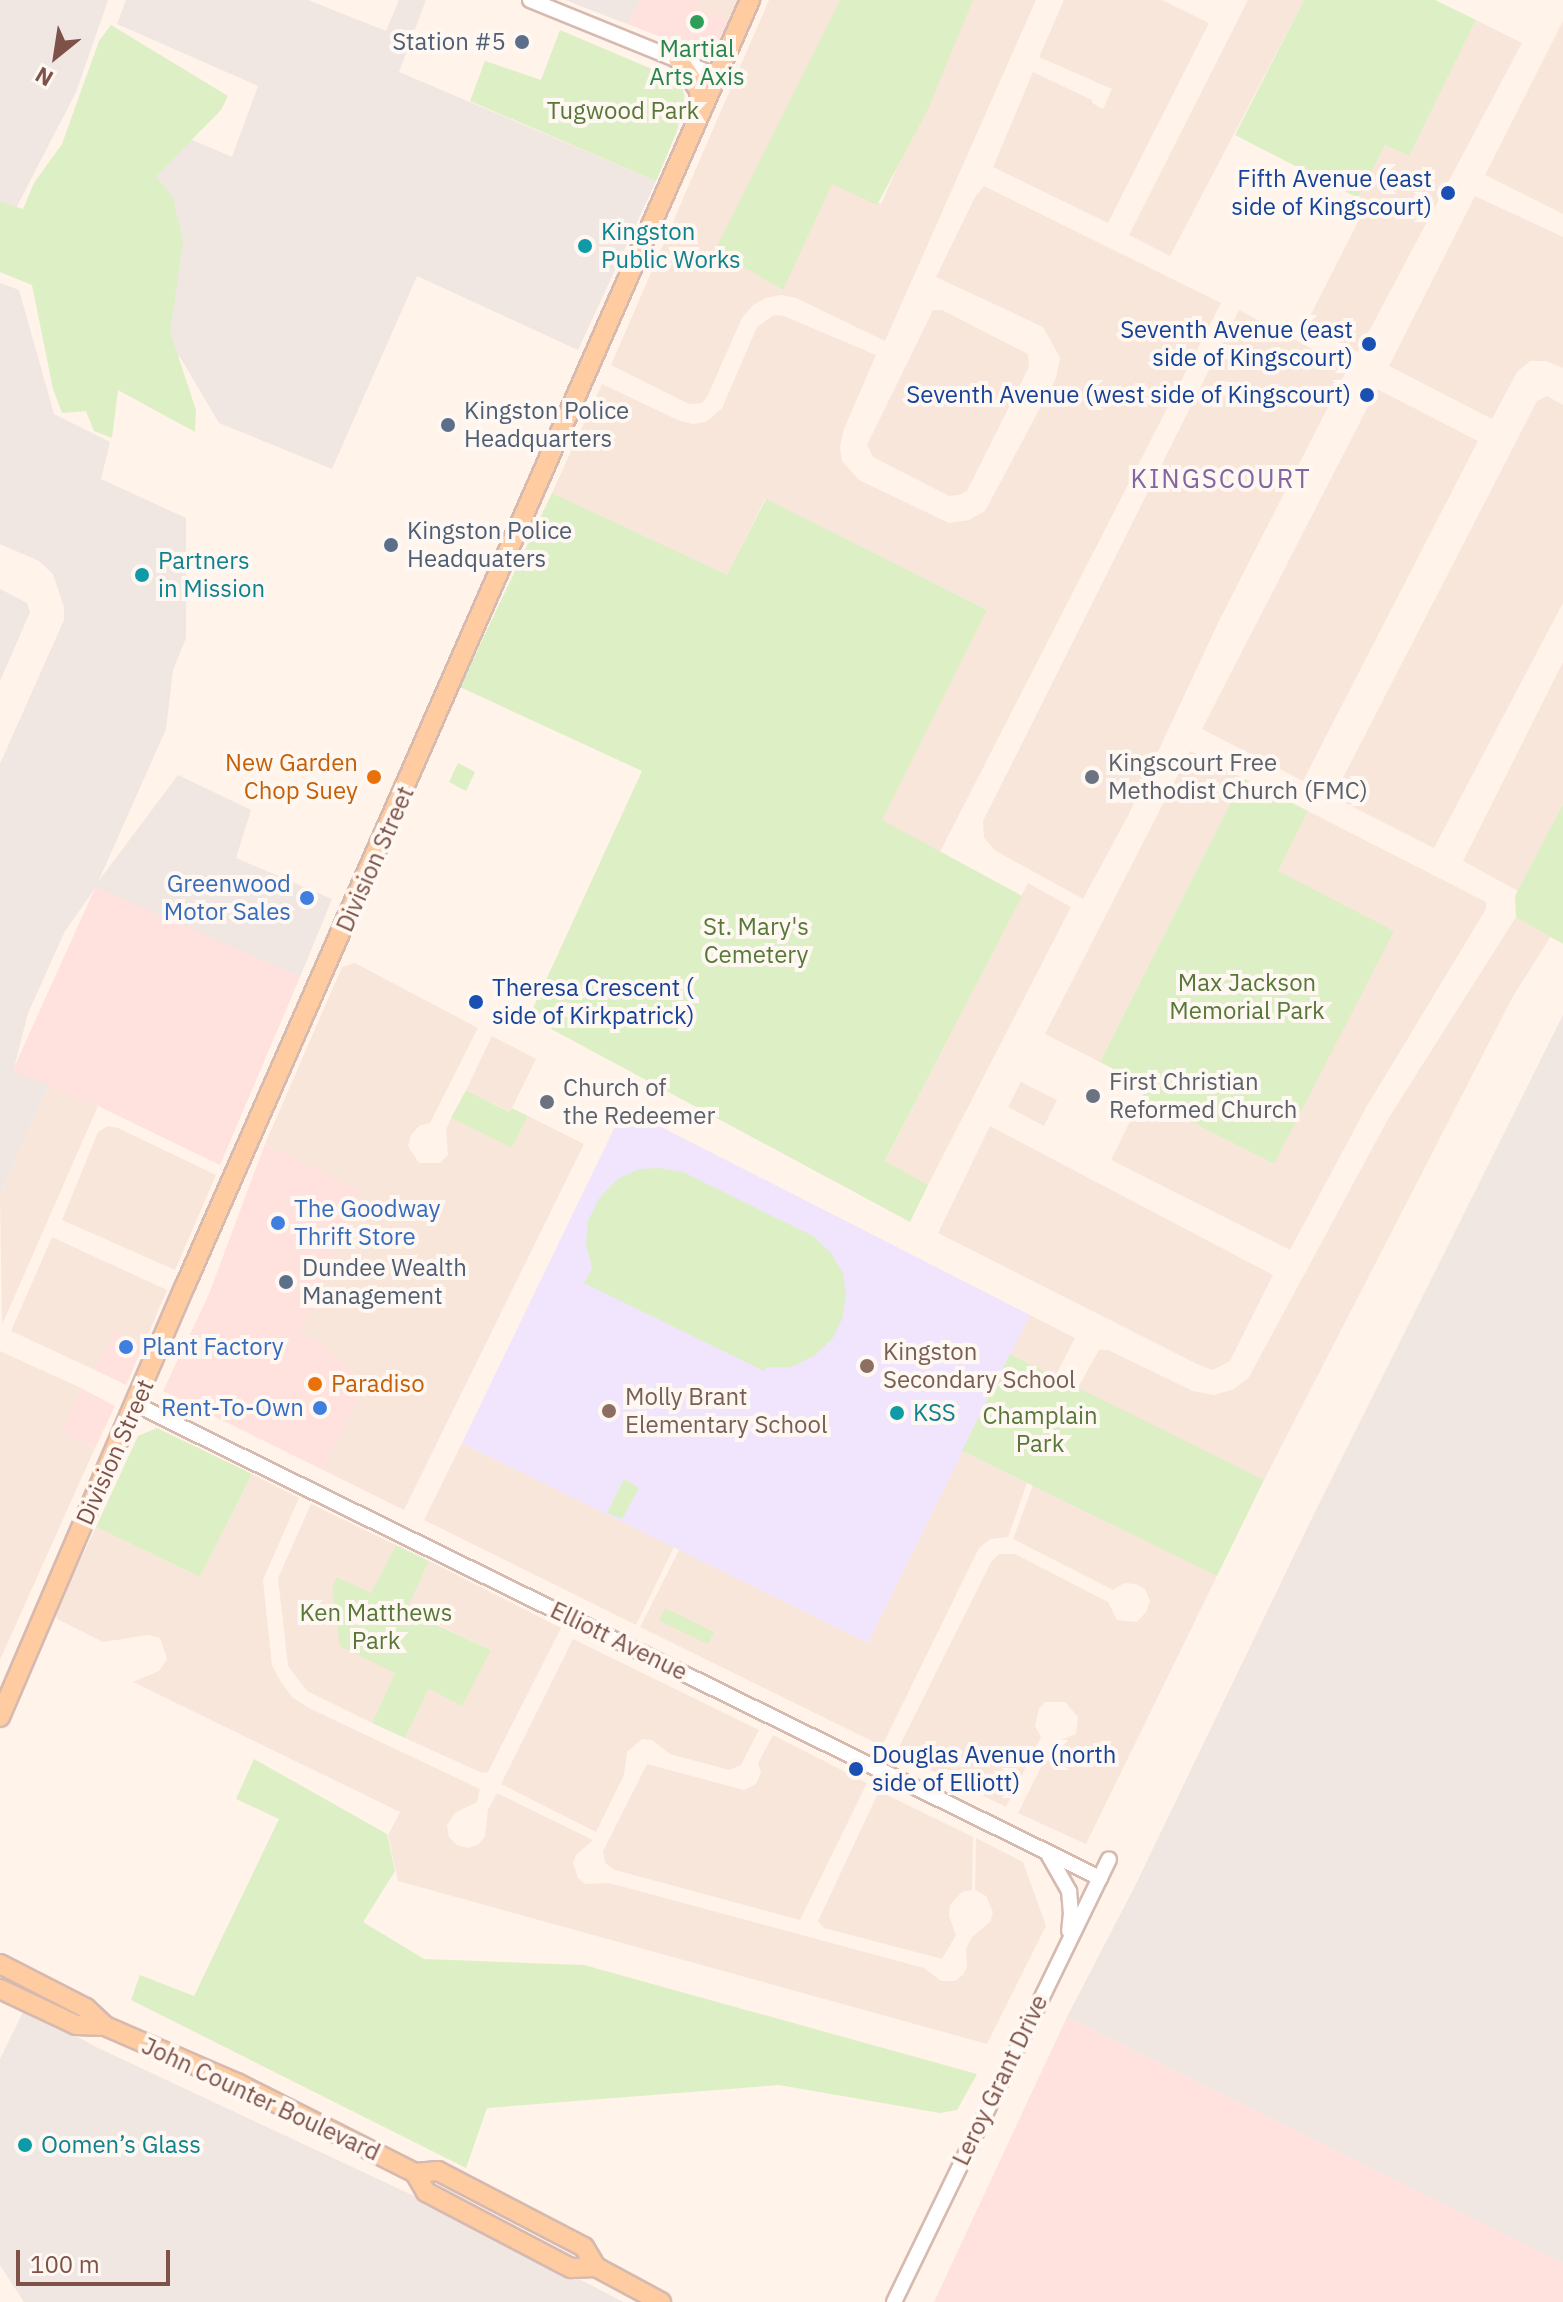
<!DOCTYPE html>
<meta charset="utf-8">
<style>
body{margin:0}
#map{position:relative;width:1563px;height:2302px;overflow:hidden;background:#fff3ea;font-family:"IBM Plex Sans",sans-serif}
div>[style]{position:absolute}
.residential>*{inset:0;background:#f9e6da}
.commercial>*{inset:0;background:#ffe1dd}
.industrial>*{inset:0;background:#f0e6e2}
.education>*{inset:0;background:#f0e5fc}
.green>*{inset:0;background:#ddefc5}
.roads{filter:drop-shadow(2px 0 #d6b9af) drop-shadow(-2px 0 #d6b9af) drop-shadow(0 2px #d6b9af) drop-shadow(0 -2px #d6b9af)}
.minor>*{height:14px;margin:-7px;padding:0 7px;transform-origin:7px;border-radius:7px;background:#fff}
.major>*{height:18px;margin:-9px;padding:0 9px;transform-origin:9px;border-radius:9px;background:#ffcba0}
.dots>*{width:22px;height:22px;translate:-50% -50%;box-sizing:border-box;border:4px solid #fff8f2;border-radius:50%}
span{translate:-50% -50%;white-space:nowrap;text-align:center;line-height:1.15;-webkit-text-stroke:8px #fff8f2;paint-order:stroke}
.service-label{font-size:24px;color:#4e5e75}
.right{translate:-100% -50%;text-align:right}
.left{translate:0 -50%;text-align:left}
.leisure-label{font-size:24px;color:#27864d}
.park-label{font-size:24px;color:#577839}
.transit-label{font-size:24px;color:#164399}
.culture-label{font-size:24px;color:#0d838f}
.food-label{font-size:24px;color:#c56008}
.worship-label{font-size:24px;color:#5b616d}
.street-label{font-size:24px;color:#7e5248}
.shop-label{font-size:24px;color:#366cbe}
.education-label{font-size:24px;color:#785e54}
.neighbourhood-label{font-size:26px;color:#8265a1;letter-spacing:2px}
.north{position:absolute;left:16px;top:16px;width:80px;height:80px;-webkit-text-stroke:6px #fff8f2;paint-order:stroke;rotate:210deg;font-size:22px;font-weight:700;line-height:32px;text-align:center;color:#7e5248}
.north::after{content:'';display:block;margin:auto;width:28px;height:36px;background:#7e5248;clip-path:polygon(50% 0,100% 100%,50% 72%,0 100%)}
.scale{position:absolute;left:16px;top:2250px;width:154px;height:36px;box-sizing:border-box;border:4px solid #7e5248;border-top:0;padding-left:10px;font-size:24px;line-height:28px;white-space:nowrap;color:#7e5248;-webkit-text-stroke:6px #fff8f2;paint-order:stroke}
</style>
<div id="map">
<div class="residential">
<i style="clip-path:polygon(700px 0,738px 0,729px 20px,697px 8px)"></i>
<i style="clip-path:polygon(769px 0,859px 0,788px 159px,881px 204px,972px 0,1036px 0,885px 341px,796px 298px,781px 295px,766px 298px,753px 305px,742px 318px,707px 397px,702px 403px,689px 404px,611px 365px)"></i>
<i style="clip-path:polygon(1064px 0,1162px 0,1209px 23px,1108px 223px,993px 167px,1033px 72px,1092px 100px,1092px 103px,1103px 109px,1112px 89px,1039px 57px)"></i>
<i style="clip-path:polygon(1248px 0,1304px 0,1170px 256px,1129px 235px)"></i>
<i style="clip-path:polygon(1476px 20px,1522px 43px,1358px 352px,1305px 326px,1367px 204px,1358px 198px,1385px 145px,1409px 156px)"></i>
<i style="clip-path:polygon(1563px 21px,1563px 214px,1485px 175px)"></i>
<i style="clip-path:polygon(984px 186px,1221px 303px,940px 852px,881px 820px,987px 610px,765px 499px,727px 576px,552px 493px,602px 384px,678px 420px,693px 424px,706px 422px,722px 408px,757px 327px,774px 315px,784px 316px,876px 355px,844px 429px,840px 447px,842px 461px,859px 480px,949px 523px,969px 520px,985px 511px,1056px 378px,1060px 358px,1043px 327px,936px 277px,975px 197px)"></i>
<i style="clip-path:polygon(1475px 196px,1563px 237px,1563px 368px,1546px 361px,1530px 361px,1517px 372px,1492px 419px,1389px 366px)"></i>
<i style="clip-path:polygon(933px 310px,942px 310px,1028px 354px,1029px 367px,967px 491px,959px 495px,949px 496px,873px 457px,867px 445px)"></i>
<i style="clip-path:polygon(1239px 310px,1348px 368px,1219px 621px,1128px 816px,1083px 899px,996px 851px,984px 838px,983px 821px)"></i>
<i style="clip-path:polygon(1377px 389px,1478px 441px,1303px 781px,1202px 729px)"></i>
<i style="clip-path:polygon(1547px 396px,1563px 405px,1563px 603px,1434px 848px,1333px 797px,1537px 401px)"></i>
<i style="clip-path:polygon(1563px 662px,1563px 804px,1518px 891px,1463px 861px)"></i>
<i style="clip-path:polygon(1190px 751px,1243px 778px,1100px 1062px,1045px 1034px)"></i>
<i style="clip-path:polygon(1308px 811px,1486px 902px,1486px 909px,1367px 1106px,1290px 1250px,1111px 1160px,1142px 1097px,1274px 1164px,1278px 871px)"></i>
<i style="clip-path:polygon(1028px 883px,1071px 907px,928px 1185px,885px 1162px)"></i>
<i style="clip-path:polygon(1516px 917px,1551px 936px,1512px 998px,1264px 1480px,1077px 1389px,1099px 1350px,1108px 1350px,1193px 1391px,1214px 1395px,1234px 1389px,1249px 1377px,1388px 1119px)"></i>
<i style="clip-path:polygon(355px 963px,478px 1028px,430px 1123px,419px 1126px,411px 1135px,408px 1146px,419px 1163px,440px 1163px,448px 1155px,446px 1130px,451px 1118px,512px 1148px,528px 1116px,584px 1144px,404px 1510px,323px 1470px,365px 1384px,323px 1344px,298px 1333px,361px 1191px,265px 1144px,342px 967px)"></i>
<i style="clip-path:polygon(492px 1036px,536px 1059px,510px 1112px,466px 1090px)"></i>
<i style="clip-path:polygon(1021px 1082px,1057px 1100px,1044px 1126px,1008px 1107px)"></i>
<i style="clip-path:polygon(49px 1084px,98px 1106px,2px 1325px,0 1195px)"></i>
<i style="clip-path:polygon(108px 1126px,118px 1128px,216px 1175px,175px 1270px,62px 1220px,98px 1132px)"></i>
<i style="clip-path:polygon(990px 1126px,1273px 1275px,1230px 1361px,1213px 1370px,1199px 1365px,938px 1233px)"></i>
<i style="clip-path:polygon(52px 1237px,167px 1290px,144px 1344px,114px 1330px,95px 1370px,11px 1331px)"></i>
<i style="clip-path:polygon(1030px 1315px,1075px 1338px,1055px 1377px,1010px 1354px)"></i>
<i style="clip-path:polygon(0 1351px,81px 1388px,60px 1433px,95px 1448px,0 1660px)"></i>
<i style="clip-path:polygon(462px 1443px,674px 1547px,636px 1625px,424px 1520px)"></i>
<i style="clip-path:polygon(962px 1451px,1027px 1483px,1008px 1537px,990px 1539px,979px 1548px,882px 1746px,640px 1627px,679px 1550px,868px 1643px)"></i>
<i style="clip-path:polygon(252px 1474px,299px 1498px,263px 1580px,272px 1665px,281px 1682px,292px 1697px,309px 1708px,480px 1789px,477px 1802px,455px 1813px,447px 1825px,449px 1837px,457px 1845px,468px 1848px,479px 1844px,485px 1836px,488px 1810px,497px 1793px,593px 1840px,576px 1855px,573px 1863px,578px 1878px,585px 1884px,609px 1883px,924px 1968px,941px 1981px,955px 1981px,963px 1975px,967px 1967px,966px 1949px,972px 1937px,990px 1922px,993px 1912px,986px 1896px,975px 1890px,976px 1838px,1023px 1862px,1046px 1926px,987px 2044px,398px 1881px,388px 1835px,400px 1812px,133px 1682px,159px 1671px,167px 1659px,160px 1638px,148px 1635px,103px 1642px,57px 1619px,56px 1611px,96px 1527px,200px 1577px)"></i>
<i style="clip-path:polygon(1033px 1485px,1217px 1576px,1086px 1844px,1018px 1813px,1053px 1743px,1076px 1734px,1078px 1717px,1065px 1702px,1045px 1702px,1039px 1709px,1035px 1726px,1041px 1737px,1006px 1807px,896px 1753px,991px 1562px,999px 1554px,1015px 1554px,1108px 1602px,1117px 1620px,1137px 1622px,1146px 1612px,1150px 1600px,1145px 1589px,1135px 1584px,1124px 1583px,1113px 1590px,1013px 1539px)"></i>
<i style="clip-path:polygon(311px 1504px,396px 1545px,371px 1594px,338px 1577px,395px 1673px,372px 1723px,307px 1691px,288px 1666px,278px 1578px)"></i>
<i style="clip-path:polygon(429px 1561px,561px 1628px,488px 1772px,482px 1773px,405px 1738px,429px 1689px,462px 1705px,491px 1650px,406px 1610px)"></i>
<i style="clip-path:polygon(573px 1639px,759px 1730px,741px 1765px,729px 1770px,670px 1754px,652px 1740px,642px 1739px,627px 1752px,624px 1775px,596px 1832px,501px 1784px)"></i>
<i style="clip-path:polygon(773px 1735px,867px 1783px,800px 1920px,615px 1870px,605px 1863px,603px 1851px,647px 1764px,744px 1790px,756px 1784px,761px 1772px,758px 1763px)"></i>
<i style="clip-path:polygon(879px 1791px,973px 1837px,972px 1890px,962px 1892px,950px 1905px,949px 1916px,956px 1935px,942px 1959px,824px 1928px,818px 1921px)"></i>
</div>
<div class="commercial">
<i style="clip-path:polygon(641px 0,700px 0,698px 8px,729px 20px,714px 57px,627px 24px)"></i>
<i style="clip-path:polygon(96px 886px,300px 977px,220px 1165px,98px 1106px,12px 1072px)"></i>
<i style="clip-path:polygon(265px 1144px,361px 1191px,299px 1333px,323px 1344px,365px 1384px,323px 1470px,163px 1391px,209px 1294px)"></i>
<i style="clip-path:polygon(114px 1330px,144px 1344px,126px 1385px,95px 1370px)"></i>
<i style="clip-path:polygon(81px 1388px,115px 1406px,95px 1448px,60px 1433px)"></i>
<i style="clip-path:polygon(1067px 2017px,1563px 2263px,1563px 2302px,934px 2302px)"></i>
</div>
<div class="industrial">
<i style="clip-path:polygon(0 0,108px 0,76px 92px,15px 210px,0 203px)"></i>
<i style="clip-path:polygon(126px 0,308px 0,386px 31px,399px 0,426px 0,399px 72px,656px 181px,578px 350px,417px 276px,332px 469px,219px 423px,180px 357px,18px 275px,92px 97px,232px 157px,258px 86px,117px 24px)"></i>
<i style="clip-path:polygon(565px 0,641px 0,627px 24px)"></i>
<i style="clip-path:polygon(0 283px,19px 290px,54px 414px,110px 442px,101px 479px,186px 518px,186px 638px,173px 670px,166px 729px,98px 882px,178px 775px,251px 810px,236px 858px,332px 899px,300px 977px,96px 887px,65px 931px,28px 1013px,13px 1072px,49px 1084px,0 1195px,0 764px,64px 620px,64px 607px,53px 574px,39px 561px,0 544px)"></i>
<i style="clip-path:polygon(0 589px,27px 603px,30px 612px,0 681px)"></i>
<i style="clip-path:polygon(1563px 1015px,1563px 2263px,1067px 2017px,1135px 1886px,1313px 1516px)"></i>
<i style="clip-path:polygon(25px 2008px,96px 2047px,474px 2224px,623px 2302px,24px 2302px,0 2265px,0 2059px)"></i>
</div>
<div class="education">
<i style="clip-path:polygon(624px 1108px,1030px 1315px,868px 1643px,462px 1443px)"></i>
</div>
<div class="green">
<i style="clip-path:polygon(840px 0,973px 0,927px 111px,877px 205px,832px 184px,783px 290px,715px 250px)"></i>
<i style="clip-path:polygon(1304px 0,1435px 0,1476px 20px,1409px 156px,1385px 145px,1358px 198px,1235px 135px)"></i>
<i style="clip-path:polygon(111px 25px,228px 96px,221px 110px,156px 176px,173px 198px,183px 241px,170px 332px,196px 410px,195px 432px,118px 390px,112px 438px,94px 431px,86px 411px,62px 413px,53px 389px,32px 285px,0 272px,0 202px,23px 209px,34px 183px,62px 144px,99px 41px)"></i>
<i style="clip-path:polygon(560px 30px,680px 81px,685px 97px,677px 131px,656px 181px,470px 101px,485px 61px,541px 80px)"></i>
<i style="clip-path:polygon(552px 493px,727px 575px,766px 499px,987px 610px,882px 820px,1022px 896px,885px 1161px,928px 1185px,910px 1222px,529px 1017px,642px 771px,460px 687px)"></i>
<i style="clip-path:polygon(458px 763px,475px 772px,466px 791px,449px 782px)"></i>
<i style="clip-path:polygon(1243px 778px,1308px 811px,1278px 871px,1394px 931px,1274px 1164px,1142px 1097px,1147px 1086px,1100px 1062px)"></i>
<i style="clip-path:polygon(1563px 804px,1563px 944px,1516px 917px,1515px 896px)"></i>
<i style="clip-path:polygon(466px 1090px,509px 1112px,512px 1108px,528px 1116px,512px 1148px,451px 1118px)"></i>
<i style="clip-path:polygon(660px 1168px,683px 1172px,813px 1236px,831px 1253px,843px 1273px,846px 1295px,842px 1319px,832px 1339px,814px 1356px,791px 1367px,766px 1367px,764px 1371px,584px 1283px,592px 1268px,586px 1244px,588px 1221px,600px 1197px,618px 1179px,639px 1169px)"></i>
<i style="clip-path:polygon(1010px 1354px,1264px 1480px,1217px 1576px,962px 1451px)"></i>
<i style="clip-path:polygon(157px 1428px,252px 1474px,200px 1577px,96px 1527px,138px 1436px)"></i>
<i style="clip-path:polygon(624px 1479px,639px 1488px,622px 1519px,607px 1513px)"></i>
<i style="clip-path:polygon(396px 1545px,429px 1561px,406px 1611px,491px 1650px,462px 1706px,429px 1689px,405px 1738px,372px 1723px,395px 1673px,340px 1646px,332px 1587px,337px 1577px,371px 1593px)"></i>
<i style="clip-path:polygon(665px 1608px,714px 1632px,708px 1644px,659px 1621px)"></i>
<i style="clip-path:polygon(254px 1759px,387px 1834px,395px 1871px,363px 1922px,424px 1959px,584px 1965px,977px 2074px,957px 2110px,940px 2113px,779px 2085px,487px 2108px,466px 2168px,131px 2000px,140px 1975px,194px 1996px,279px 1819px,236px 1799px)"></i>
</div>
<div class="roads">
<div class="minor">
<i style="left:530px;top:0;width:202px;rotate:22.1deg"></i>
<i style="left:137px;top:1405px;width:1073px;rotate:26.16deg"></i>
<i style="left:1048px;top:1854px;width:43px;rotate:60.4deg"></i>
<i style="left:1069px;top:1891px;width:22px;rotate:85deg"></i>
<i style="left:1071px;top:1913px;width:18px;rotate:96deg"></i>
<i style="left:894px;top:2302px;width:492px;rotate:-64.1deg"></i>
</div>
<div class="major">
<i style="left:678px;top:59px;width:37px;rotate:56deg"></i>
<i style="left:699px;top:90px;width:19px;rotate:87deg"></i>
<i style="left:0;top:1717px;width:469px;rotate:-66.8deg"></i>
<i style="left:185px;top:1286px;width:1405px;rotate:-66.28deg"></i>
<i style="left:0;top:1964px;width:97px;rotate:27.1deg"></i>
<i style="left:86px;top:2008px;width:26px;rotate:43deg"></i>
<i style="left:105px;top:2026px;width:144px;rotate:23.4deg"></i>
<i style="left:237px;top:2083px;width:199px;rotate:26.8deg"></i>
<i style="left:415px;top:2173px;width:23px;rotate:-5deg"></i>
<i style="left:438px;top:2171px;width:165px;rotate:27.5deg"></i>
<i style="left:584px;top:2247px;width:23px;rotate:59deg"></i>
<i style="left:0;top:1989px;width:84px;rotate:25.3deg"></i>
<i style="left:76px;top:2025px;width:29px;rotate:2deg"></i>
<i style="left:415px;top:2173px;width:22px;rotate:60deg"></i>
<i style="left:426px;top:2192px;width:164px;rotate:27.7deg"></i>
<i style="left:571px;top:2268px;width:25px;rotate:-2deg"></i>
<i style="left:596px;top:2267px;width:74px;rotate:28.3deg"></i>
</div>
</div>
<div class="dots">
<i style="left:697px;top:22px;background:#2e9e5b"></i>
<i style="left:522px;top:42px;background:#5c6f8a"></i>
<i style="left:1448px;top:193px;background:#1a4fb4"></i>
<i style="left:585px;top:246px;background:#0f9aa8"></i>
<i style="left:1369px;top:344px;background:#1a4fb4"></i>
<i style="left:1367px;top:395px;background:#1a4fb4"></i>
<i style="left:448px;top:425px;background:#5c6f8a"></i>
<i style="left:391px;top:545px;background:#5c6f8a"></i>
<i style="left:142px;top:575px;background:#0f9aa8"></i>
<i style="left:374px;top:777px;background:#e8710a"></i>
<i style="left:1092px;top:777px;background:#6b7280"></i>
<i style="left:307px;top:898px;background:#3f7fe0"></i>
<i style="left:476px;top:1002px;background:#1a4fb4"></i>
<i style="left:1093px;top:1096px;background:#6b7280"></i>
<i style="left:547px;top:1102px;background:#6b7280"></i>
<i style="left:278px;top:1223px;background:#3f7fe0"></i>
<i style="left:286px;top:1282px;background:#5c6f8a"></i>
<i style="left:126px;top:1347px;background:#3f7fe0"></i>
<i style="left:867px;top:1366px;background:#8d6e63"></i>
<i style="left:315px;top:1384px;background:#e8710a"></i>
<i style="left:320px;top:1408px;background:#3f7fe0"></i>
<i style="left:609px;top:1411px;background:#8d6e63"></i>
<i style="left:897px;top:1413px;background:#0f9aa8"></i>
<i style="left:856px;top:1769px;background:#1a4fb4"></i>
<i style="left:25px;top:2145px;background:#0f9aa8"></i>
</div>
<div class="service-label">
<span class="right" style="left:506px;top:42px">Station #5</span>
<span class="left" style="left:464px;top:425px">Kingston Police<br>Headquarters</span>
<span class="left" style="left:407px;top:545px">Kingston Police<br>Headquaters</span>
<span class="left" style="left:302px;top:1282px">Dundee Wealth<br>Management</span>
</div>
<div class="leisure-label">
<span style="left:697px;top:63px">Martial<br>Arts Axis</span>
</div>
<div class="park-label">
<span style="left:623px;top:111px">Tugwood Park</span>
<span style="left:756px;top:941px">St. Mary's<br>Cemetery</span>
<span style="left:1247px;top:997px">Max Jackson<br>Memorial Park</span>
<span style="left:1040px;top:1430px">Champlain<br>Park</span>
<span style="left:376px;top:1627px">Ken Matthews<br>Park</span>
</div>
<div class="transit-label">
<span class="right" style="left:1432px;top:193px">Fifth Avenue (east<br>side of Kingscourt)</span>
<span class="right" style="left:1353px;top:344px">Seventh Avenue (east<br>side of Kingscourt)</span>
<span class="right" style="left:1351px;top:395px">Seventh Avenue (west side of Kingscourt)</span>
<span class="left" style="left:492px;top:1002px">Theresa Crescent (<br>side of Kirkpatrick)</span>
<span class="left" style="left:872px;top:1769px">Douglas Avenue (north<br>side of Elliott)</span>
</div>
<div class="culture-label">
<span class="left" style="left:601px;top:246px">Kingston<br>Public Works</span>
<span class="left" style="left:158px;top:575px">Partners<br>in Mission</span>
<span class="left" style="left:913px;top:1413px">KSS</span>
<span class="left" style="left:41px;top:2145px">Oomen’s Glass</span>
</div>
<div class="food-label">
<span class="right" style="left:358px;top:777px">New Garden<br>Chop Suey</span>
<span class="left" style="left:331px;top:1384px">Paradiso</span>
</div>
<div class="worship-label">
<span class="left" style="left:1108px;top:777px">Kingscourt Free<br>Methodist Church (FMC)</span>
<span class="left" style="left:1109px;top:1096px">First Christian<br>Reformed Church</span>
<span class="left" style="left:563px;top:1102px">Church of<br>the Redeemer</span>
</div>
<div class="street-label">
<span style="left:375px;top:859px;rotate:-66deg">Division Street</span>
<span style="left:115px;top:1452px;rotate:-66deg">Division Street</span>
<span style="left:619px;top:1641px;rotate:26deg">Elliott Avenue</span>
<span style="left:1000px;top:2080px;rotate:-64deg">Leroy Grant Drive</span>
<span style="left:261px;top:2099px;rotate:25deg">John Counter Boulevard</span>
</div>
<div class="shop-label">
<span class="right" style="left:291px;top:898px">Greenwood<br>Motor Sales</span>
<span class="left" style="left:294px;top:1223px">The Goodway<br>Thrift Store</span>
<span class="left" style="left:142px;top:1347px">Plant Factory</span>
<span class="right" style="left:304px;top:1408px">Rent-To-Own</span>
</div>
<div class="education-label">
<span class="left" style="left:883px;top:1366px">Kingston<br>Secondary School</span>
<span class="left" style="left:625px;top:1411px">Molly Brant<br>Elementary School</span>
</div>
<div class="neighbourhood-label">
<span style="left:1221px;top:479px">KINGSCOURT</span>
</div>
<div class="north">N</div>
<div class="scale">100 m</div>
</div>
